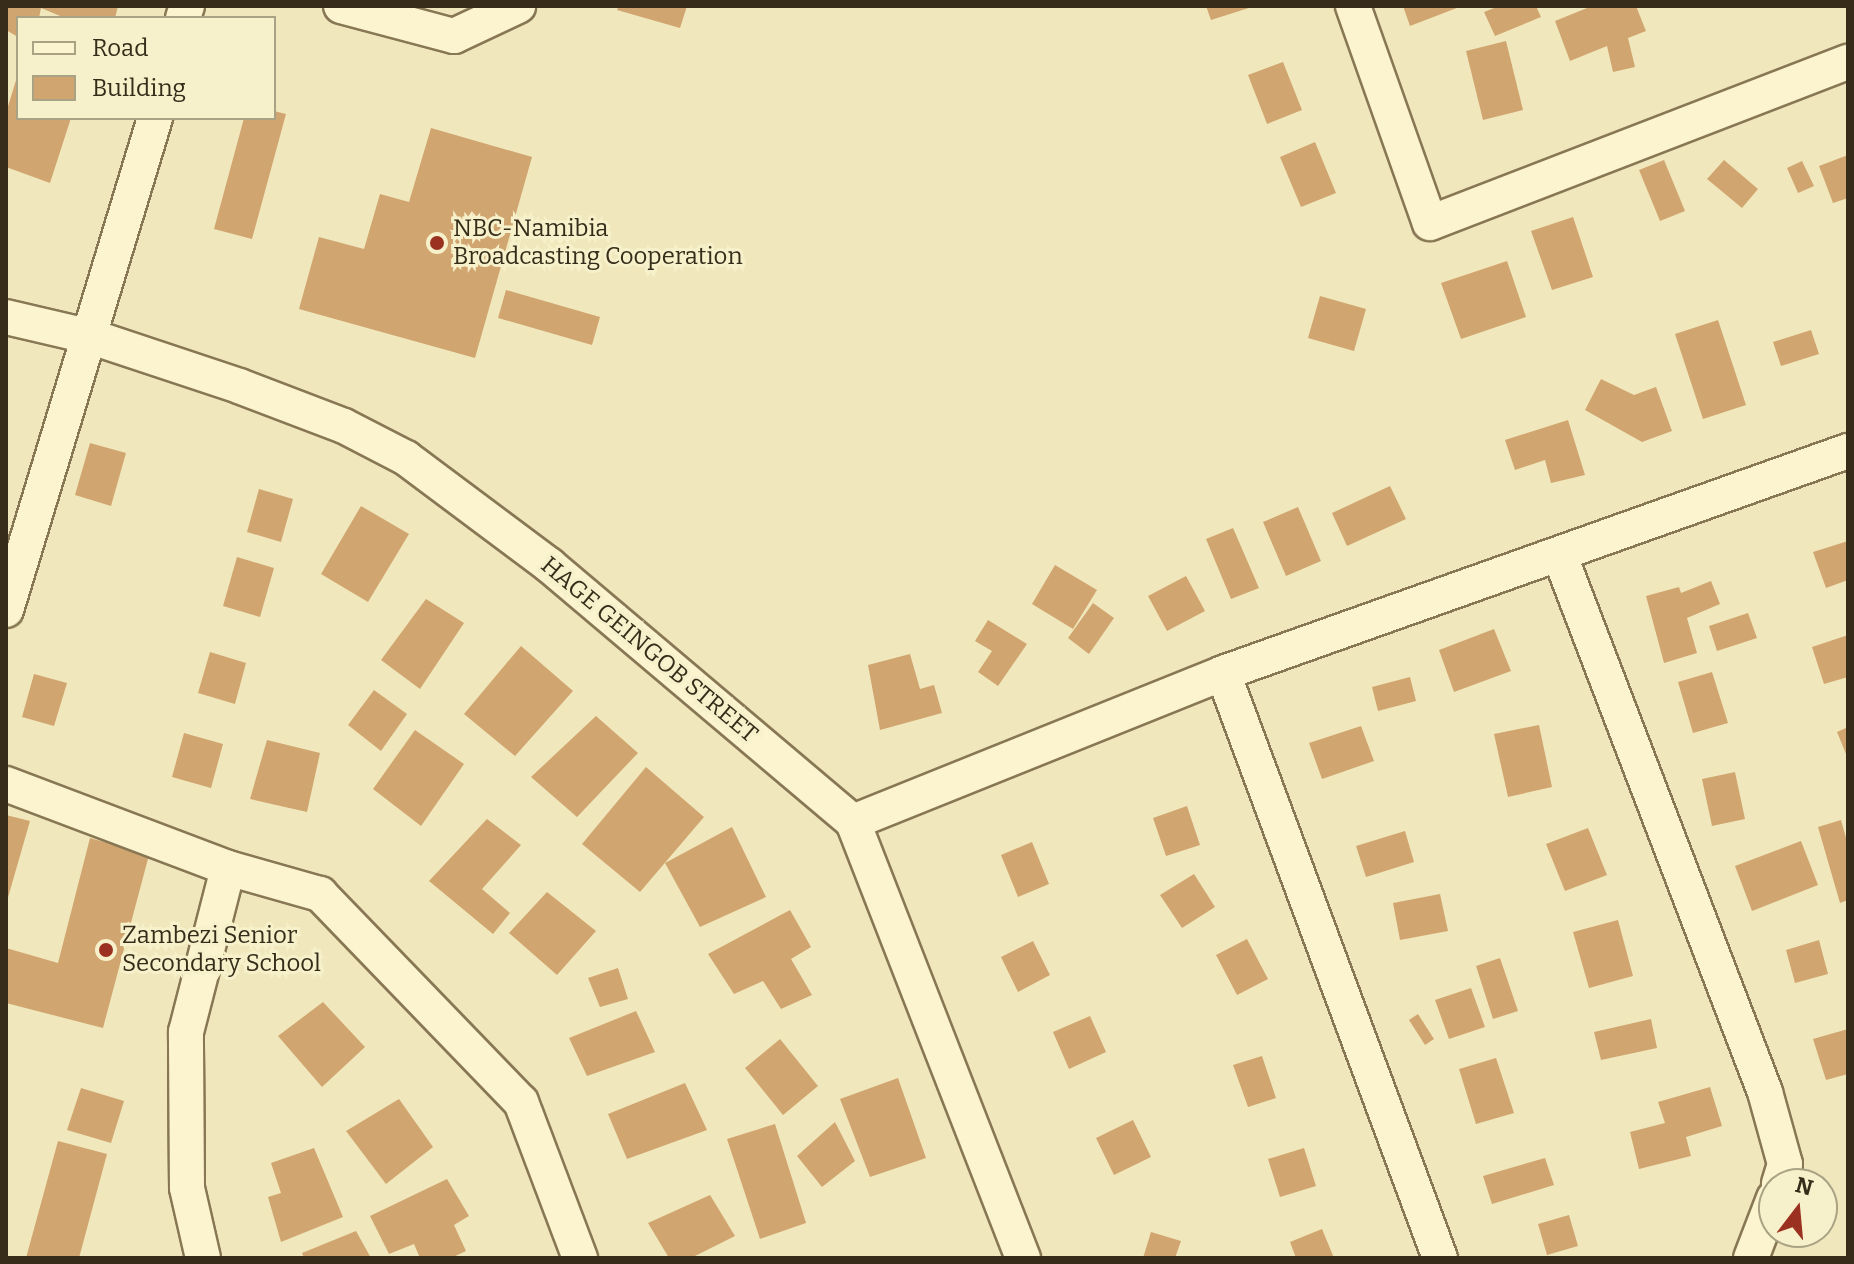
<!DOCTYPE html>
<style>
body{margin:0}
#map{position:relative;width:1854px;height:1264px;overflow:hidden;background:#f0e8bc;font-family:Bitter,serif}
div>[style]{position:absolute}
.building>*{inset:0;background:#d1a56f}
.roads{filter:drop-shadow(2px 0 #887754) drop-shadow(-2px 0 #887754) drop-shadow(0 2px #887754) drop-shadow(0 -2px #887754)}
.minor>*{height:34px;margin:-17px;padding:0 17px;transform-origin:17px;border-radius:17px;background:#fbf4cf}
.dots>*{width:22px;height:22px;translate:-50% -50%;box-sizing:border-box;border:4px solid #f7f1cb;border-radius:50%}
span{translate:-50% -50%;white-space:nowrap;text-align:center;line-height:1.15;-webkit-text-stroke:6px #f7f1cb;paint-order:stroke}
.poi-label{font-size:24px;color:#372c1a}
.left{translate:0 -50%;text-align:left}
.street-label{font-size:24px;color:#372c1a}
.frame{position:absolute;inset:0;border:8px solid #372c1a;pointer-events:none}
.legend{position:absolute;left:16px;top:16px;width:260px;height:104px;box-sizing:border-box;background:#f7f1cb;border:2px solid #aaa284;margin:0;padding:10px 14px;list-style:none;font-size:24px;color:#372c1a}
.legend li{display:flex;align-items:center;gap:16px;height:40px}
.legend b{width:40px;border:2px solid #aaa284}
.north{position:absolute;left:1758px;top:1168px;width:80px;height:80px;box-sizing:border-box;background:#f7f1cb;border:2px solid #aaa284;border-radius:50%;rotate:16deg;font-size:22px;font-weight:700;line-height:32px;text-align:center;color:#372c1a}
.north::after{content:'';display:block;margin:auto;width:28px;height:36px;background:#9b3121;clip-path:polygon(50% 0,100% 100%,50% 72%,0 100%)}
</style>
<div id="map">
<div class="building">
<i style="clip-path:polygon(7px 6px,118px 6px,115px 18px,65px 18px,41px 8px,39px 18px,18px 18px,18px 37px,6px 30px)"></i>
<i style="clip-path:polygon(619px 6px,687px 6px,680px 28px,617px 10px)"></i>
<i style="clip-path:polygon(1206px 6px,1252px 6px,1252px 7px,1211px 20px)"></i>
<i style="clip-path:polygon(1403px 6px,1462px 6px,1410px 26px)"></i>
<i style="clip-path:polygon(1499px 6px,1536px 6px,1541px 17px,1495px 36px,1484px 12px)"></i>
<i style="clip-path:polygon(1592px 6px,1636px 6px,1646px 31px,1628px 38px,1635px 67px,1613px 72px,1607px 46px,1570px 61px,1555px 21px)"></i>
<i style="clip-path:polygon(1506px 41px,1523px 110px,1483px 120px,1466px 51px)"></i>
<i style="clip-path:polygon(1283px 62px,1302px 110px,1267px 124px,1248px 75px)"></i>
<i style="clip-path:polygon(17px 77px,18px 118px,71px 118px,50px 183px,6px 167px,6px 113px)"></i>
<i style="clip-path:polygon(274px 111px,286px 114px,252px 239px,214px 229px,244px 118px,274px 118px)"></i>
<i style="clip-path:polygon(431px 128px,532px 157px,475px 358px,299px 309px,319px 237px,364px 249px,380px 194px,409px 202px)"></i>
<i style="clip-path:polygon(1315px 142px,1336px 193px,1301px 207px,1280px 157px)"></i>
<i style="clip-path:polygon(1848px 155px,1848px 198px,1833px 203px,1819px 166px)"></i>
<i style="clip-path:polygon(1664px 160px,1685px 211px,1660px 221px,1639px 170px)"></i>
<i style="clip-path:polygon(1724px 160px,1758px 189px,1742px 208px,1707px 179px)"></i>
<i style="clip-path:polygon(1802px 161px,1814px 186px,1798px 193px,1787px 168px)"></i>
<i style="clip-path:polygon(1573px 217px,1593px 277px,1552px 290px,1531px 231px)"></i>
<i style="clip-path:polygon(1507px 261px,1526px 317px,1461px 339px,1441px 283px)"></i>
<i style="clip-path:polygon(506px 290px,600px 317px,592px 345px,498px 318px)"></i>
<i style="clip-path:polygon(1320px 296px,1366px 309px,1354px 351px,1308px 338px)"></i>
<i style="clip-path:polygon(1718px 320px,1746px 405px,1703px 419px,1675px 334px)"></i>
<i style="clip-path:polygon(1811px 330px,1819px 354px,1781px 366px,1773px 342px)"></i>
<i style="clip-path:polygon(1601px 379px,1634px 395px,1656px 387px,1672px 431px,1642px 442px,1585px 410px)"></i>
<i style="clip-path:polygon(1568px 420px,1585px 475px,1551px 483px,1545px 460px,1515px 470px,1505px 440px)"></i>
<i style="clip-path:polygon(90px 443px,126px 453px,111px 506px,75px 495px)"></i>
<i style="clip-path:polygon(1390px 486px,1406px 519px,1347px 546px,1332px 513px)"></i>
<i style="clip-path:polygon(259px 489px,293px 499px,281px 542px,247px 532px)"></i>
<i style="clip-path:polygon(361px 506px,409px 534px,368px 602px,321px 574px)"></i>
<i style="clip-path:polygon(1298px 507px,1321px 561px,1286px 576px,1263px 522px)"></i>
<i style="clip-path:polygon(1233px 528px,1259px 588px,1231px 599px,1206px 539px)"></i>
<i style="clip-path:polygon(1848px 541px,1848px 580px,1826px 588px,1813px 552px)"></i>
<i style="clip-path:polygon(237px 557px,274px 568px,260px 617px,223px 606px)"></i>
<i style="clip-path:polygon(1055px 565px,1097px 590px,1073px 629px,1032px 604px)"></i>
<i style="clip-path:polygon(1186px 576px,1205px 611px,1167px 631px,1148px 596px)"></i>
<i style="clip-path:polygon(1711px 581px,1720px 604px,1687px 618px,1697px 653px,1664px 663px,1646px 596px,1679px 587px,1681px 593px)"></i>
<i style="clip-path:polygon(426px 599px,464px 623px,420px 689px,381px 660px)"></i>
<i style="clip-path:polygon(1093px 603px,1114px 618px,1089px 654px,1068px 638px)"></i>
<i style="clip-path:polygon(1748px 613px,1757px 638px,1717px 651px,1709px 626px)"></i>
<i style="clip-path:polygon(988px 620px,1027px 644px,998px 686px,978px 672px,992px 651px,975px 641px)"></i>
<i style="clip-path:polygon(1494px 629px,1511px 671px,1454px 692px,1439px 650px)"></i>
<i style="clip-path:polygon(1848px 635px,1848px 677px,1824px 684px,1812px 647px)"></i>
<i style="clip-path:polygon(521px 646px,573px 691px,515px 756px,464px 714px)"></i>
<i style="clip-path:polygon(210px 652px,246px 663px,235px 704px,198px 693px)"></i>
<i style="clip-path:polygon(910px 654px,920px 689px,934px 685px,942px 713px,880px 730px,868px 665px)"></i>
<i style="clip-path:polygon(1712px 672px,1728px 723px,1693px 733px,1678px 682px)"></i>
<i style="clip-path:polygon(34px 674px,67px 683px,54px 726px,22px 717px)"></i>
<i style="clip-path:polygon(1410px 677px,1416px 701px,1378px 711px,1372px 687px)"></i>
<i style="clip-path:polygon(374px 690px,407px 714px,381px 751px,348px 725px)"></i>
<i style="clip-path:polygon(596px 716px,638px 753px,577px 817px,531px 777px)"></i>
<i style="clip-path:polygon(1539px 725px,1552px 787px,1508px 797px,1494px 734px)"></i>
<i style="clip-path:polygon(1361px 726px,1374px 761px,1322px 779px,1309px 743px)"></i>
<i style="clip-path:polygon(1848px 727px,1848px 753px,1846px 754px,1837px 732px)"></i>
<i style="clip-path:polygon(415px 730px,464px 764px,421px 826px,373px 789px)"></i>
<i style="clip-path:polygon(184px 733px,223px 744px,211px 788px,172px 777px)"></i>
<i style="clip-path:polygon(267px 740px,320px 753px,307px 812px,250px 799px)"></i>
<i style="clip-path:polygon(646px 767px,704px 817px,640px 892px,582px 844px)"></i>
<i style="clip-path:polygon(1735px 772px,1745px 819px,1712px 826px,1702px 779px)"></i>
<i style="clip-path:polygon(1187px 806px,1200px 845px,1166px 856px,1153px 818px)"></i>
<i style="clip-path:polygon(6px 815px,30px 821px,7px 901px,6px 901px)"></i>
<i style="clip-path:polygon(487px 819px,521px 845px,482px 889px,510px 913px,493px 934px,429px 881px)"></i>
<i style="clip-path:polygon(1841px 820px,1848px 845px,1848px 900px,1840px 903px,1818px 827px)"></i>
<i style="clip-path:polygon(732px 827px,766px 897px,700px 927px,665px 863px)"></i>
<i style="clip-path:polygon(1588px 828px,1607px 875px,1565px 891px,1546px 844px)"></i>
<i style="clip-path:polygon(1405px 831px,1414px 862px,1366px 877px,1356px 846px)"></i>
<i style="clip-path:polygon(90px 838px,149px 855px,103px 1028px,6px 1003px,6px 948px,58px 963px)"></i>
<i style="clip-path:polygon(1801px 841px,1818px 885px,1752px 911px,1735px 866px)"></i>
<i style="clip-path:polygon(1032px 842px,1049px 884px,1018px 897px,1001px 855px)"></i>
<i style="clip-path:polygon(1194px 874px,1215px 907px,1182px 928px,1160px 895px)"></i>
<i style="clip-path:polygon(547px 892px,596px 931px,557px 975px,509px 933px)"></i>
<i style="clip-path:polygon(1440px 894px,1448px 931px,1400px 940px,1393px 903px)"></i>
<i style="clip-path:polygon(790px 910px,811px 947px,791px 959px,812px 995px,781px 1009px,763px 981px,734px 994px,708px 954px)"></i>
<i style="clip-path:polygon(1618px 920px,1633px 976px,1589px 988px,1573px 932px)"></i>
<i style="clip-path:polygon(1247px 939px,1268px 979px,1237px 995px,1216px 955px)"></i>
<i style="clip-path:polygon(1819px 940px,1828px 974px,1795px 983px,1786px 950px)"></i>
<i style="clip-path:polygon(1033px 941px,1050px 975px,1018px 992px,1001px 957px)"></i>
<i style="clip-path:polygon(1500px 958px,1518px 1011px,1493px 1019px,1476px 966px)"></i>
<i style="clip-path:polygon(618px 968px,628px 999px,600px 1007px,588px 978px)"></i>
<i style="clip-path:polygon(1471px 988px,1485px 1027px,1449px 1039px,1435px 1000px)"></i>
<i style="clip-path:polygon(323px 1002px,365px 1047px,322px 1087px,278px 1036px)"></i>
<i style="clip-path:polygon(636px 1011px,655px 1052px,587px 1076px,569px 1038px)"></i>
<i style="clip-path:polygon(1418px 1014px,1434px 1039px,1425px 1045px,1409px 1020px)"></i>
<i style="clip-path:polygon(1090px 1016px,1106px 1052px,1069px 1069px,1053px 1032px)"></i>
<i style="clip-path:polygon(1651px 1019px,1657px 1048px,1601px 1060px,1594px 1032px)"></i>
<i style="clip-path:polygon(1848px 1029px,1848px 1074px,1826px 1080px,1813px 1039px)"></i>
<i style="clip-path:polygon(780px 1039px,818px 1086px,783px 1115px,745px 1068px)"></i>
<i style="clip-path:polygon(1262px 1056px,1276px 1098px,1248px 1107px,1233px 1065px)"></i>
<i style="clip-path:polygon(1496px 1058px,1514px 1113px,1476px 1124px,1459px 1069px)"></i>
<i style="clip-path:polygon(898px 1078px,926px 1158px,870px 1177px,840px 1099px)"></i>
<i style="clip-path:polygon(685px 1083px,707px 1130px,627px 1159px,608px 1114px)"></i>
<i style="clip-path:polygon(1710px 1087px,1722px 1126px,1686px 1137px,1691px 1156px,1639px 1169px,1630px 1132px,1665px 1123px,1658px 1102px)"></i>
<i style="clip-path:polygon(81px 1088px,124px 1101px,111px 1143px,67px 1130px)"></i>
<i style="clip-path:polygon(399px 1099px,433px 1147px,386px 1184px,346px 1131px)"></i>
<i style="clip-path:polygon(1133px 1120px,1151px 1157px,1114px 1175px,1096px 1138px)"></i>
<i style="clip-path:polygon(835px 1122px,855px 1161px,822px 1187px,797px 1156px)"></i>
<i style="clip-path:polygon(775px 1124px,806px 1223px,760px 1239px,727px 1139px)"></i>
<i style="clip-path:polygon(58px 1141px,107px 1154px,79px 1258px,26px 1258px)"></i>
<i style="clip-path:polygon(314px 1148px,343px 1217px,281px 1242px,268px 1197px,281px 1193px,271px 1163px)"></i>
<i style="clip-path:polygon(1304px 1148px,1316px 1186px,1280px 1197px,1268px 1159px)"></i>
<i style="clip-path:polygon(1545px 1158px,1554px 1185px,1492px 1204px,1483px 1176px)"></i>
<i style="clip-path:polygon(447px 1179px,469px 1216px,454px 1225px,466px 1251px,451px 1258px,420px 1258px,414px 1244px,389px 1254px,370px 1216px)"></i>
<i style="clip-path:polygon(710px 1195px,735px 1236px,691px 1258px,669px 1258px,648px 1223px)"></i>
<i style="clip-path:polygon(1569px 1215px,1578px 1246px,1547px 1255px,1538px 1224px)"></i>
<i style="clip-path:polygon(1322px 1229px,1334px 1258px,1296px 1258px,1290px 1242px)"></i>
<i style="clip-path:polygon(356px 1231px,371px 1258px,304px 1258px,302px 1253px)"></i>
<i style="clip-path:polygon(1151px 1232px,1181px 1241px,1175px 1258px,1143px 1258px)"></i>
</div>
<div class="roads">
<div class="minor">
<i style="left:341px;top:6px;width:117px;rotate:14.9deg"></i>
<i style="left:454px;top:36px;width:71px;rotate:-25.1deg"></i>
<i style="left:1353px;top:6px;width:230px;rotate:70.5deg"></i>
<i style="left:1430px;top:223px;width:448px;rotate:-21.1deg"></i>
<i style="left:183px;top:18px;width:13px;rotate:-72deg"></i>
<i style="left:6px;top:317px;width:88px;rotate:13.1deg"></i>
<i style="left:92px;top:337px;width:155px;rotate:18.4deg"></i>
<i style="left:239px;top:386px;width:112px;rotate:20.9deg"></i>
<i style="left:344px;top:426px;width:70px;rotate:27.3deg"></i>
<i style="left:406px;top:458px;width:179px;rotate:36.8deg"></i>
<i style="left:549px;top:565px;width:398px;rotate:40.2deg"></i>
<i style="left:853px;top:822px;width:468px;rotate:68.7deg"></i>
<i style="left:1560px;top:556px;width:574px;rotate:69.07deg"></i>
<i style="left:1765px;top:1092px;width:75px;rotate:74.5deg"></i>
<i style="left:1785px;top:1164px;width:21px;rotate:107deg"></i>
<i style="left:6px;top:610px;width:514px;rotate:-73.15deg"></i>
<i style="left:1223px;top:673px;width:624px;rotate:69.65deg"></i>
<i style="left:6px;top:784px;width:237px;rotate:20.7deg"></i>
<i style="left:228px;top:868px;width:96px;rotate:15.8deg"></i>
<i style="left:320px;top:894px;width:289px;rotate:46deg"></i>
<i style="left:521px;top:1102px;width:167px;rotate:69.3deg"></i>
<i style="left:853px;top:822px;width:399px;rotate:-21.9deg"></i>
<i style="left:1223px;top:673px;width:663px;rotate:-19.56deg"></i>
<i style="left:203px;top:1258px;width:72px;rotate:-102.9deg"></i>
<i style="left:187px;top:1188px;width:156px;rotate:-90.4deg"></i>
<i style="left:186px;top:1032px;width:169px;rotate:-75.6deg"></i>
<i style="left:1751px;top:1258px;width:64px;rotate:-69deg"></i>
</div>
</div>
<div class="dots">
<i style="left:437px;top:243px;background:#9b3121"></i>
<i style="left:106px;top:950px;background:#9b3121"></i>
</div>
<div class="poi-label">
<span class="left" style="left:453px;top:243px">NBC-Namibia<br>Broadcasting Cooperation</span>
<span class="left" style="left:122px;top:950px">Zambezi Senior<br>Secondary School</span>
</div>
<div class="street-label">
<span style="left:649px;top:650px;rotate:40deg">HAGE GEINGOB STREET</span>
</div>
<div class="frame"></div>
<ul class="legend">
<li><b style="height:10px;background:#fbf4cf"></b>Road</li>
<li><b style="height:22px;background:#d1a56f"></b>Building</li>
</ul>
<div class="north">N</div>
</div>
